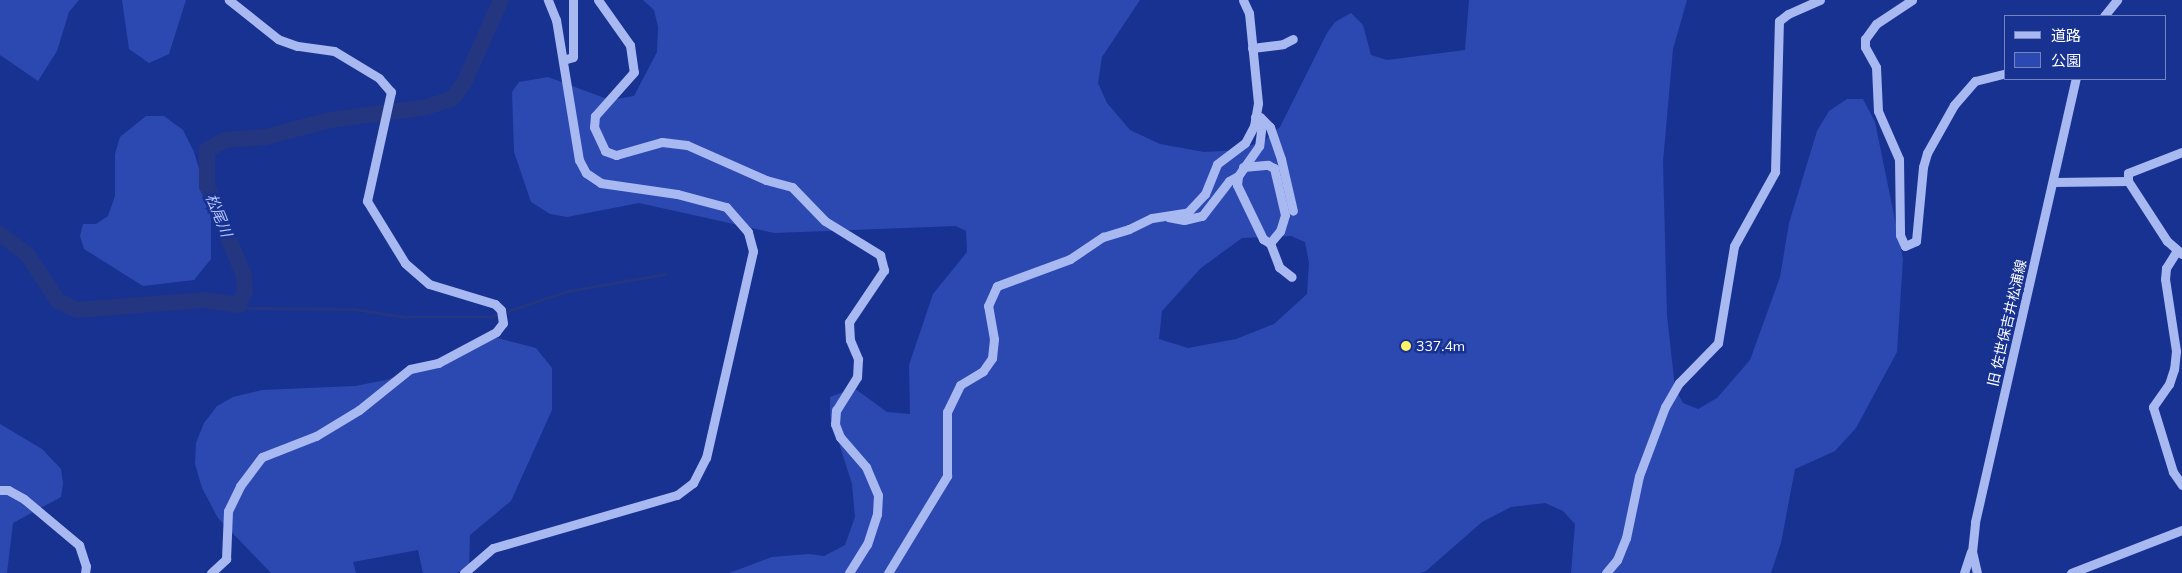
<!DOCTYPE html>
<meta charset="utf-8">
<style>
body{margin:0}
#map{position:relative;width:2182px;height:573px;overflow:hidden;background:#183292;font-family:Mulish,"Noto Sans JP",sans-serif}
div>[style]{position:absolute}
.green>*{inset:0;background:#2b49b1}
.stream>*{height:2.5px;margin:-1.25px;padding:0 1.25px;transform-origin:1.25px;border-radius:1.25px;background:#243680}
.river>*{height:16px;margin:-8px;padding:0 8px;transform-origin:8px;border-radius:8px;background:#243680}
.minor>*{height:9px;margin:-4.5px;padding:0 4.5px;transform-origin:4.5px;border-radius:4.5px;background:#a8b8f0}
.dots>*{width:14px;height:14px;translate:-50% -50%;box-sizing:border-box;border:2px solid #183292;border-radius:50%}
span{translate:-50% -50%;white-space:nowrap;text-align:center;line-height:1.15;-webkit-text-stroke:5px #183292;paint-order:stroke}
.street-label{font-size:14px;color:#fff}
.poi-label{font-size:14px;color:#fff}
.left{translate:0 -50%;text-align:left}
.water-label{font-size:15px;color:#b4c3f7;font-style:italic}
.legend{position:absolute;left:2004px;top:15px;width:162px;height:65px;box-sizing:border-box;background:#183292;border:1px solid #7484be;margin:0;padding:6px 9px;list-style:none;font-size:15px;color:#fff}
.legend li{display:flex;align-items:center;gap:10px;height:25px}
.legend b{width:25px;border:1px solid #7484be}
</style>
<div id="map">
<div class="green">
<i style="clip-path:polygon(0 0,79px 0,69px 12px,57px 51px,38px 81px,0 55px)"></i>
<i style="clip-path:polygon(122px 0,186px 0,169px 54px,149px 63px,129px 49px)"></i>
<i style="clip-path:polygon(evenodd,643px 0,1140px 0,1102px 57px,1098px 83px,1107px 103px,1130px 130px,1160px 144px,1204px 152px,1239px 150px,1265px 140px,1280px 127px,1327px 33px,1335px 22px,1351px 13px,1363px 25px,1371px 55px,1387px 60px,1465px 50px,1469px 0,1687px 0,1673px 49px,1663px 162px,1667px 315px,1675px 388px,1683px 403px,1698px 409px,1717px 398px,1750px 360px,1780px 277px,1789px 223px,1817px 131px,1829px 111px,1847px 99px,1863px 99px,1875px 122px,1903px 259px,1897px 352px,1856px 428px,1835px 451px,1795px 469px,1781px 543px,1771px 573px,1571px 573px,1575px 524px,1563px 511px,1545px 503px,1511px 507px,1482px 522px,1426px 571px,1420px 573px,729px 573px,772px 557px,809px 554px,824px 556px,845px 545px,855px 517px,852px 484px,830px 415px,830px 397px,854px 388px,887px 412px,910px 414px,909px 365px,933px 294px,967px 252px,966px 231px,956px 226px,774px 233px,639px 203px,567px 217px,550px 214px,531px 202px,514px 152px,512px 92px,519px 82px,548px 77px,610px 100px,634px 96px,657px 52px,658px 27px,654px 10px,643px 0,1291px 236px,1305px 242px,1309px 263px,1307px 294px,1274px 324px,1236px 339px,1188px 348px,1159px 339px,1162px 311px,1201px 268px,1242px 238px,1291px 236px)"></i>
<i style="clip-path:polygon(146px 116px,164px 116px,183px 130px,194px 152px,206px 192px,211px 220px,211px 259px,194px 280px,143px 286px,84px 249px,80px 236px,83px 224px,96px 224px,108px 216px,115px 196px,115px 154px,120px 137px)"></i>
<i style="clip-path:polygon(498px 338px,536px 348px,552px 368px,552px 410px,511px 501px,470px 535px,469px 569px,456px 573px,423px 573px,418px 550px,353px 562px,356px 573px,271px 573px,218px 518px,202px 488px,195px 464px,196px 443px,204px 423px,217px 406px,233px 397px,262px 390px,355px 386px,386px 380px,437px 362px,478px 340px)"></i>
<i style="clip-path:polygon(0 424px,42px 449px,61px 469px,63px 483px,61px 497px,13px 523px,7px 573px,0 573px)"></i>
</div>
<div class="stream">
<i style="left:239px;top:305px;width:12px;rotate:14deg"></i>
<i style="left:251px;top:308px;width:103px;rotate:0.6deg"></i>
<i style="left:354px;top:309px;width:54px;rotate:8.6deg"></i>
<i style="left:407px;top:317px;width:83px"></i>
<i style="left:490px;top:317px;width:82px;rotate:-18.4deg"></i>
<i style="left:568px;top:291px;width:98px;rotate:-9.9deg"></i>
</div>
<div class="river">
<i style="left:0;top:234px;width:34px;rotate:37deg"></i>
<i style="left:27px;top:254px;width:56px;rotate:56.6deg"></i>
<i style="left:58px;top:301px;width:21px;rotate:25deg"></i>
<i style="left:77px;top:310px;width:126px;rotate:-4.5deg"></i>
<i style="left:203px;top:300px;width:36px;rotate:8deg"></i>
<i style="left:239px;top:305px;width:15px;rotate:-67deg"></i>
<i style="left:245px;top:291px;width:15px;rotate:-94deg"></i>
<i style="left:244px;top:276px;width:97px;rotate:-112.3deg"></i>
<i style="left:207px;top:186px;width:36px;rotate:-90deg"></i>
<i style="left:207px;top:150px;width:21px;rotate:-29deg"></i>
<i style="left:225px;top:140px;width:41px;rotate:-4.2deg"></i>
<i style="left:266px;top:137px;width:66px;rotate:-14.9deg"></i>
<i style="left:330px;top:120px;width:98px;rotate:-7.6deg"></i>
<i style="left:427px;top:107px;width:26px;rotate:-18deg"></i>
<i style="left:452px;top:99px;width:20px;rotate:-53deg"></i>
<i style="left:464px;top:83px;width:91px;rotate:-66deg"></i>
</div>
<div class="minor">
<i style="left:598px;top:0;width:55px;rotate:54.6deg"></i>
<i style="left:630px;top:45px;width:27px;rotate:82deg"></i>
<i style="left:634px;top:72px;width:59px;rotate:131.6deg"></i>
<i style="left:595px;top:116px;width:11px;rotate:95deg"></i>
<i style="left:594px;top:127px;width:26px;rotate:65deg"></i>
<i style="left:605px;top:151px;width:12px;rotate:20deg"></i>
<i style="left:616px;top:155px;width:48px;rotate:-15.8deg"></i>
<i style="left:662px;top:142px;width:25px;rotate:7deg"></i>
<i style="left:687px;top:145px;width:86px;rotate:23.9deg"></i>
<i style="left:766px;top:180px;width:27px;rotate:15deg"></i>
<i style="left:792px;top:187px;width:47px;rotate:45.9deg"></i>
<i style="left:825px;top:221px;width:65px;rotate:31.7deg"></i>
<i style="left:880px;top:255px;width:16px;rotate:75deg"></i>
<i style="left:884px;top:270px;width:63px;rotate:123.9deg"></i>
<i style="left:849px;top:322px;width:18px;rotate:87deg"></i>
<i style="left:850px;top:340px;width:21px;rotate:67deg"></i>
<i style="left:858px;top:359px;width:18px;rotate:93deg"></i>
<i style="left:857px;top:377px;width:39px;rotate:122deg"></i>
<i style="left:836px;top:410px;width:14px;rotate:94deg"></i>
<i style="left:835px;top:424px;width:14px;rotate:69deg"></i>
<i style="left:840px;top:437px;width:40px;rotate:49deg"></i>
<i style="left:866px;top:467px;width:30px;rotate:67deg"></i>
<i style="left:878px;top:495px;width:19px;rotate:93deg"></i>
<i style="left:877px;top:514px;width:32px;rotate:108deg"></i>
<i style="left:867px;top:544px;width:34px;rotate:122deg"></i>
<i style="left:1912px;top:0;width:43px;rotate:146.3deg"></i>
<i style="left:1876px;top:24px;width:19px;rotate:126deg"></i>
<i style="left:1865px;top:39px;width:8px;rotate:90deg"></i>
<i style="left:1865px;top:47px;width:23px;rotate:61deg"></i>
<i style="left:1876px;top:67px;width:44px;rotate:87.4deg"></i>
<i style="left:1878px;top:111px;width:52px;rotate:66.4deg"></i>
<i style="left:1899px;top:159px;width:76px;rotate:89.2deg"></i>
<i style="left:1900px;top:235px;width:12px;rotate:66deg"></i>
<i style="left:1905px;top:246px;width:12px;rotate:-24deg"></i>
<i style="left:1916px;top:241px;width:74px;rotate:-84.6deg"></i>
<i style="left:1923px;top:167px;width:15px;rotate:-74deg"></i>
<i style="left:1927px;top:153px;width:55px;rotate:-60.6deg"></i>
<i style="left:1954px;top:105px;width:32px;rotate:-49deg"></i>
<i style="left:1975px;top:81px;width:32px;rotate:-14deg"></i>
<i style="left:2104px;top:16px;width:21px;rotate:-51deg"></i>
<i style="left:1252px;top:48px;width:31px;rotate:-7deg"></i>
<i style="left:1283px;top:44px;width:11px;rotate:-27deg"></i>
<i style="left:563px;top:60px;width:10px;rotate:-17deg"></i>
<i style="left:573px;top:57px;width:57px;rotate:-90deg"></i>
<i style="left:1255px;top:117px;width:9px;rotate:41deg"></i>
<i style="left:1262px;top:123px;width:23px;rotate:97deg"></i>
<i style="left:1259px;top:146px;width:37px;rotate:125deg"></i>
<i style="left:1238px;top:176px;width:9px;rotate:96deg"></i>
<i style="left:1237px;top:185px;width:60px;rotate:64.3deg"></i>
<i style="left:1263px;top:239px;width:8px;rotate:30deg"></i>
<i style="left:1270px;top:243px;width:26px;rotate:69deg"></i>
<i style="left:1279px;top:267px;width:16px;rotate:38deg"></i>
<i style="left:1260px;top:117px;width:14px;rotate:45deg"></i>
<i style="left:1270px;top:127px;width:34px;rotate:71deg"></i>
<i style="left:1281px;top:159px;width:53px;rotate:77deg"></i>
<i style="left:1243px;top:167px;width:25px;rotate:-5deg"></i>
<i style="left:1268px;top:165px;width:7px;rotate:27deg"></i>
<i style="left:1274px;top:168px;width:48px;rotate:76.8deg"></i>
<i style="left:1285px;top:215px;width:17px;rotate:107deg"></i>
<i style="left:1280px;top:231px;width:16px;rotate:130deg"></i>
<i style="left:2053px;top:182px;width:75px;rotate:-0.8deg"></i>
<i style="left:1168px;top:217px;width:16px;rotate:11deg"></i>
<i style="left:1184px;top:220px;width:18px;rotate:-13deg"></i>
<i style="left:1202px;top:216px;width:44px;rotate:-52.4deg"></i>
<i style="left:1229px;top:181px;width:10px;rotate:-29deg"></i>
<i style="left:2176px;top:252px;width:19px;rotate:122deg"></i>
<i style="left:2166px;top:268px;width:11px;rotate:95deg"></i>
<i style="left:2165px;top:279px;width:73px;rotate:81.3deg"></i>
<i style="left:2176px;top:351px;width:18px;rotate:96deg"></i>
<i style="left:2174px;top:369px;width:16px;rotate:108deg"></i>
<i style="left:2169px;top:384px;width:28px;rotate:125deg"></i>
<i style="left:2153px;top:407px;width:68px;rotate:72.9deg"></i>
<i style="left:2173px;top:472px;width:16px;rotate:55deg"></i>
<i style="left:2182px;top:254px;width:20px;rotate:-139deg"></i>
<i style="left:2167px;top:241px;width:72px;rotate:-123deg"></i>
<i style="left:2128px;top:181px;width:8px;rotate:-90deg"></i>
<i style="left:2128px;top:173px;width:58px;rotate:-21.3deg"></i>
<i style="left:0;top:490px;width:8px"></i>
<i style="left:8px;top:490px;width:18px;rotate:29deg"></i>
<i style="left:24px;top:499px;width:72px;rotate:39.9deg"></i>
<i style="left:79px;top:545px;width:22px;rotate:72deg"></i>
<i style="left:86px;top:566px;width:7px;rotate:98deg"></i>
<i style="left:211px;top:573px;width:21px;rotate:-43deg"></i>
<i style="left:226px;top:559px;width:48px;rotate:-87.6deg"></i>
<i style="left:228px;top:511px;width:28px;rotate:-64deg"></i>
<i style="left:240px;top:486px;width:36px;rotate:-53deg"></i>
<i style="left:262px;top:457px;width:58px;rotate:-21.3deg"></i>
<i style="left:316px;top:436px;width:50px;rotate:-31.2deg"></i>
<i style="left:359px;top:410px;width:65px;rotate:-38.8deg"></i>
<i style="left:410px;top:369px;width:29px;rotate:-12deg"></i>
<i style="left:438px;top:363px;width:66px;rotate:-28.1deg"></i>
<i style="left:496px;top:332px;width:11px;rotate:-52deg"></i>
<i style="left:503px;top:323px;width:13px;rotate:-99deg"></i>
<i style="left:501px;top:310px;width:8px;rotate:-135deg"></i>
<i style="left:495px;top:304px;width:69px;rotate:-163.1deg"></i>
<i style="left:429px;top:284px;width:32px;rotate:-139deg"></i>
<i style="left:405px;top:263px;width:73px;rotate:-121.5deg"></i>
<i style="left:367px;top:201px;width:112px;rotate:-77.6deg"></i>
<i style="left:391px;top:92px;width:18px;rotate:-131deg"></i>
<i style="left:379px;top:78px;width:52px;rotate:-149deg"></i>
<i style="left:334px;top:51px;width:37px;rotate:-172deg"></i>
<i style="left:297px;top:46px;width:20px;rotate:-160deg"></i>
<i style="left:278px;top:39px;width:63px;rotate:-141.5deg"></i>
<i style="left:464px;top:573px;width:38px;rotate:-41deg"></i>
<i style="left:493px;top:548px;width:191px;rotate:-16.1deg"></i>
<i style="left:677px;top:495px;width:20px;rotate:-37deg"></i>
<i style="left:693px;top:483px;width:28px;rotate:-63deg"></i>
<i style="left:706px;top:458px;width:212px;rotate:-77.2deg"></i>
<i style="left:753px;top:251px;width:20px;rotate:-105deg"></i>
<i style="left:748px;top:232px;width:33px;rotate:-131deg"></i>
<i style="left:726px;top:207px;width:51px;rotate:-165.1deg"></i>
<i style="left:677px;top:194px;width:77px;rotate:-171.8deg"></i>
<i style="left:601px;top:183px;width:18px;rotate:-146deg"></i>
<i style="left:586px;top:173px;width:15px;rotate:-118deg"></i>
<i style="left:579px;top:160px;width:142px;rotate:-99.3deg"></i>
<i style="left:556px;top:20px;width:22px;rotate:-112deg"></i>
<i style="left:888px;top:573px;width:114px;rotate:-58.7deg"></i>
<i style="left:947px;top:476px;width:64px;rotate:-90deg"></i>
<i style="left:947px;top:412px;width:30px;rotate:-64deg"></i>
<i style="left:960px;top:385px;width:27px;rotate:-31deg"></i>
<i style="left:983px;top:371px;width:16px;rotate:-55deg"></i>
<i style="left:992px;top:358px;width:19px;rotate:-84deg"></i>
<i style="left:994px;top:339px;width:34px;rotate:-100deg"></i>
<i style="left:988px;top:306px;width:22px;rotate:-66deg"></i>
<i style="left:997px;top:286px;width:78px;rotate:-20.3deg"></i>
<i style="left:1070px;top:259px;width:40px;rotate:-34deg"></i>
<i style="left:1103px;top:237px;width:27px;rotate:-17deg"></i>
<i style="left:1129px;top:229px;width:25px;rotate:-26deg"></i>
<i style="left:1152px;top:218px;width:36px;rotate:-9deg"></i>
<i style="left:1188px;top:212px;width:25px;rotate:-47deg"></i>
<i style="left:1205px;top:194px;width:32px;rotate:-68deg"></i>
<i style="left:1217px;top:164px;width:35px;rotate:-37deg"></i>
<i style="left:1245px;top:143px;width:19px;rotate:-62deg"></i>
<i style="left:1254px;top:126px;width:23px;rotate:-80deg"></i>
<i style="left:1258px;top:103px;width:90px;rotate:-95.7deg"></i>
<i style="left:1249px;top:13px;width:14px;rotate:-115deg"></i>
<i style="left:1606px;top:573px;width:17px;rotate:-50deg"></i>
<i style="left:1617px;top:560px;width:24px;rotate:-68deg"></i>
<i style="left:1626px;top:538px;width:63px;rotate:-78.2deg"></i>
<i style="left:1639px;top:476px;width:74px;rotate:-69.4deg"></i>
<i style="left:1665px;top:407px;width:28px;rotate:-60deg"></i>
<i style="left:1679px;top:383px;width:56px;rotate:-45.7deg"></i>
<i style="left:1718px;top:343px;width:98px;rotate:-80.6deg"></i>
<i style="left:1734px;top:246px;width:85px;rotate:-61deg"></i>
<i style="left:1775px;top:172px;width:151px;rotate:-88.5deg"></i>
<i style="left:1779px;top:21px;width:11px;rotate:-38deg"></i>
<i style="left:1788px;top:14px;width:35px;rotate:-24deg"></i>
<i style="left:1964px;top:573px;width:22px;rotate:-72deg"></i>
<i style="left:1977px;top:573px;width:22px;rotate:-103deg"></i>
<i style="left:1972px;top:552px;width:30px;rotate:-84deg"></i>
<i style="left:1975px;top:522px;width:454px;rotate:-77.2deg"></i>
<i style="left:2071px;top:573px;width:119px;rotate:-21.2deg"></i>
</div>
<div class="dots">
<i style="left:1406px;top:346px;background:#fff666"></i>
</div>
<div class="street-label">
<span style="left:2007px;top:323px;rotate:-77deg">旧 佐世保吉井松浦線</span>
</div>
<div class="poi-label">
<span class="left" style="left:1416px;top:346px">337.4m</span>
</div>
<div class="water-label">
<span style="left:219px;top:215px;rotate:68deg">松尾川</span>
</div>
<ul class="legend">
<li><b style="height:6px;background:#a8b8f0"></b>道路</li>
<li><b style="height:14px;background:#2b49b1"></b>公園</li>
</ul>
</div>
